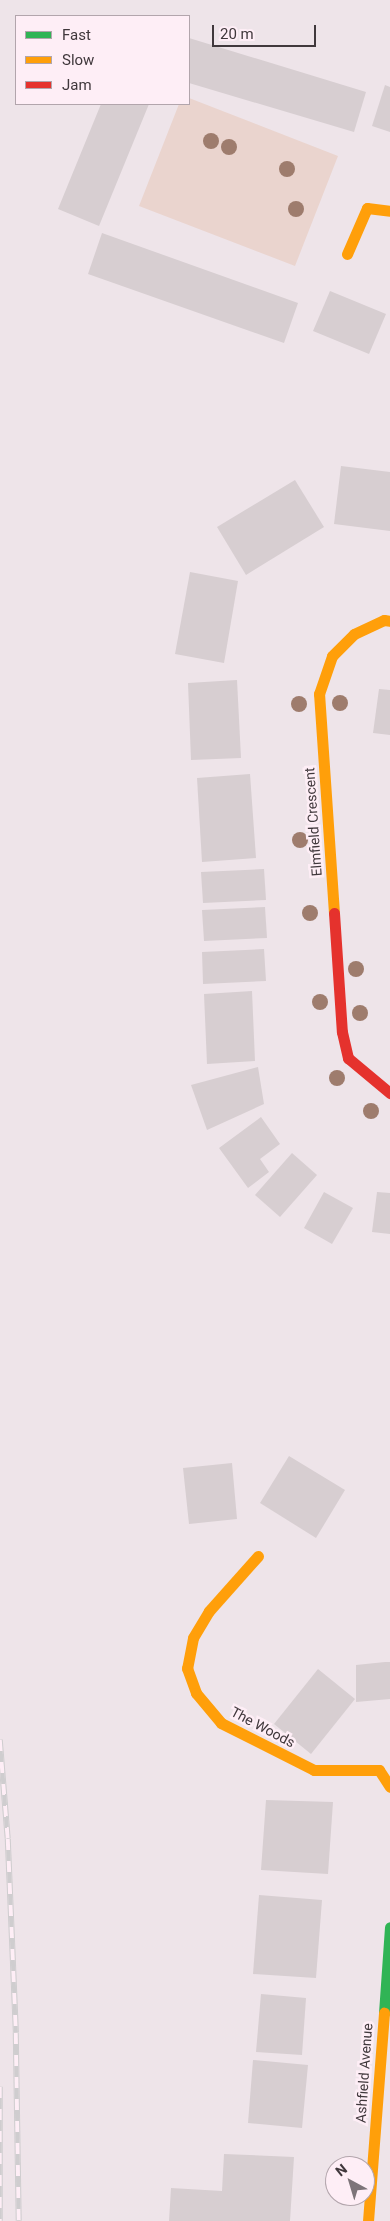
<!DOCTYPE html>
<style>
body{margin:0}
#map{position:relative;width:390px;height:2221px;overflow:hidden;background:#eee4e9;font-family:Roboto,sans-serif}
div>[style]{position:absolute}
.green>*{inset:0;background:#ead4ce}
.building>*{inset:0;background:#d7ced1}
.fast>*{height:11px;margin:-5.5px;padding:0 5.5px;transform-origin:5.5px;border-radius:5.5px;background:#30b455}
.slow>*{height:11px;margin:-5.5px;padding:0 5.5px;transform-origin:5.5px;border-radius:5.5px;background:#ff9f0a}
.jam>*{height:11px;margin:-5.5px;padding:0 5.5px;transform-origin:5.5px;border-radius:5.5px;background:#e5322d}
.rail>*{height:5.5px;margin-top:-2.75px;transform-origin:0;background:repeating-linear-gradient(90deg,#feeef6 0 11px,#cfcdcf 0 22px);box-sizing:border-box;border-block:1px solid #cfcdcf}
.trees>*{width:16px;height:16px;margin:-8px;border-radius:50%;background:#9e7c6d}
span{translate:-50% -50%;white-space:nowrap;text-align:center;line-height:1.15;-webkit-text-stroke:5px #feeef6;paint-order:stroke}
.street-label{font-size:14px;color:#40383c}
.legend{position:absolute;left:15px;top:15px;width:175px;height:90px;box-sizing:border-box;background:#feeef6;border:1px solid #b2a5ac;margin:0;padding:6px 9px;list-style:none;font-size:15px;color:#40383c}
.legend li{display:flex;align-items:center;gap:10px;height:25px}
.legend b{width:25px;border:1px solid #b2a5ac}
.north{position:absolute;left:325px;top:2156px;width:50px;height:50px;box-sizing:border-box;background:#feeef6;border:1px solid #b2a5ac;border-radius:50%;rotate:321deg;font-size:14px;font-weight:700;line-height:20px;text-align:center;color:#40383c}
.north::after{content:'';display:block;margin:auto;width:18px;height:22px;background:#7d7479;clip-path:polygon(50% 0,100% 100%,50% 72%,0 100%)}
.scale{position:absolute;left:212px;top:25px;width:104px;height:22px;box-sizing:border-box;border:2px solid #40383c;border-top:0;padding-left:6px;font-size:15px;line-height:18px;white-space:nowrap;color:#40383c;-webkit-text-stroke:4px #feeef6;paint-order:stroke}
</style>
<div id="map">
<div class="green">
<i style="clip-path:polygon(189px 98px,338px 156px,295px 266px,139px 206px,179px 104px,189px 104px)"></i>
</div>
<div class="building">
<i style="clip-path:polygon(189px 38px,366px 92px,354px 132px,189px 83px)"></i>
<i style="clip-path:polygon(385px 85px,390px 87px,390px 132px,372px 126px)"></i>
<i style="clip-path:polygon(101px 104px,149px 104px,99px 226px,58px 209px)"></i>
<i style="clip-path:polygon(102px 233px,298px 303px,284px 343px,88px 274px)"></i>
<i style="clip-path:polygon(330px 291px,386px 314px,369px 354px,313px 331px)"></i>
<i style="clip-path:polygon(341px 466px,390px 472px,390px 531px,334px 524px)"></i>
<i style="clip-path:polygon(295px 480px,324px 527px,246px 575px,217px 527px)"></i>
<i style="clip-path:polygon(190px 572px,238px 581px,224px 663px,175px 654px)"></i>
<i style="clip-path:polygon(237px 680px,241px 758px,191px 760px,188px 683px)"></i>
<i style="clip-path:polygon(379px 689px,390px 690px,390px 735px,373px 733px)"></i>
<i style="clip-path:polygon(250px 774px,256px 858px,202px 862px,197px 778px)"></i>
<i style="clip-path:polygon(264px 869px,266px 900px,203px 903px,201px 872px)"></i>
<i style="clip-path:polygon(265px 907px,267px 938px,204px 941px,202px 910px)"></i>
<i style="clip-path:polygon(264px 949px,266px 981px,203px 984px,202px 952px)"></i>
<i style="clip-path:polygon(252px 991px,255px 1061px,207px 1064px,204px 994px)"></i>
<i style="clip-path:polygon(258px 1067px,264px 1104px,207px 1130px,191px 1085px)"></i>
<i style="clip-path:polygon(261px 1117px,280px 1144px,260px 1159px,269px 1172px,248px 1188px,219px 1148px)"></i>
<i style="clip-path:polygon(292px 1153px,317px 1175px,280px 1217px,255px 1195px)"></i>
<i style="clip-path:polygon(324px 1192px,353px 1208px,332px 1244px,304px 1228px)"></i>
<i style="clip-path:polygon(377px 1192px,390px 1193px,390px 1234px,372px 1232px)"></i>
<i style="clip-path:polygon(289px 1456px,345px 1490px,316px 1538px,260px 1503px)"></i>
<i style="clip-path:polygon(232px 1463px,237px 1519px,189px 1524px,183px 1468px)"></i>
<i style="clip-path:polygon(385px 1662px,390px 1662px,390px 1699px,356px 1702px,356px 1665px)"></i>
<i style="clip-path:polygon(318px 1669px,355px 1699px,311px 1754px,274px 1724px)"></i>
<i style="clip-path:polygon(266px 1800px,333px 1802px,328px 1874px,261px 1870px)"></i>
<i style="clip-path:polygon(259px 1895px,322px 1900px,316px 1978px,253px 1974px)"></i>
<i style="clip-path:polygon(261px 1994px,306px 1998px,302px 2055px,256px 2052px)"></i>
<i style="clip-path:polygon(253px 2060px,308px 2065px,302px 2128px,248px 2123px)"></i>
<i style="clip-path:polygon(224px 2154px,294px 2157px,290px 2221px,169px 2221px,171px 2188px,222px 2191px)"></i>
</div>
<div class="fast">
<i style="left:384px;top:2013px;width:86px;rotate:-86deg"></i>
</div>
<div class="slow">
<i style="left:347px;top:254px;width:50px;rotate:-66.5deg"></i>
<i style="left:367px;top:208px;width:23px;rotate:7deg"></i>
<i style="left:334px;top:913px;width:220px;rotate:-93.9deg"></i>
<i style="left:319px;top:694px;width:40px;rotate:-71.1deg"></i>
<i style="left:332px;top:656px;width:31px;rotate:-45deg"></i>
<i style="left:354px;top:634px;width:33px;rotate:-25deg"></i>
<i style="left:384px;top:620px;width:6px;rotate:9deg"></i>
<i style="left:258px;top:1556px;width:74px;rotate:131.7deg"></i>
<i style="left:209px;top:1611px;width:31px;rotate:121deg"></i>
<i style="left:193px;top:1638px;width:31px;rotate:101deg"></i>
<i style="left:187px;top:1668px;width:27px;rotate:70deg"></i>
<i style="left:196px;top:1693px;width:39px;rotate:50deg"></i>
<i style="left:221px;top:1723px;width:104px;rotate:26.8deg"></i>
<i style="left:314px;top:1770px;width:65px"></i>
<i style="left:379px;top:1770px;width:20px;rotate:57deg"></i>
<i style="left:368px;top:2221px;width:209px;rotate:-85.6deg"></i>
</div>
<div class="jam">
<i style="left:334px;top:913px;width:119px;rotate:86.2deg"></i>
<i style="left:342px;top:1032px;width:27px;rotate:77deg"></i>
<i style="left:348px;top:1058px;width:55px;rotate:39.8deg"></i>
</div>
<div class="rail">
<i style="left:0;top:1740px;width:99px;rotate:85.4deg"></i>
<i style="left:8px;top:1839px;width:194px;rotate:87.6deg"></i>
<i style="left:16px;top:2033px;width:188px;rotate:89.1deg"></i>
<i style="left:0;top:2087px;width:134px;rotate:90deg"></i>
</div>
<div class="trees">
<i style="left:211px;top:141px"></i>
<i style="left:229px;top:147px"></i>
<i style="left:287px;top:169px"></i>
<i style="left:296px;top:209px"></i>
<i style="left:340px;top:703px"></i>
<i style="left:299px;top:704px"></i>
<i style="left:300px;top:840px"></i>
<i style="left:310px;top:913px"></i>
<i style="left:356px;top:969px"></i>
<i style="left:320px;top:1002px"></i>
<i style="left:360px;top:1013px"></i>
<i style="left:337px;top:1078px"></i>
<i style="left:371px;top:1111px"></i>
</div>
<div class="street-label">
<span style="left:313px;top:822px;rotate:-94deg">Elmfield Crescent</span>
<span style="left:263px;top:1727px;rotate:28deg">The Woods</span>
<span style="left:364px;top:2073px;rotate:-86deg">Ashfield Avenue</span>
</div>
<ul class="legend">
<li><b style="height:6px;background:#30b455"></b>Fast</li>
<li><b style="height:6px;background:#ff9f0a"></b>Slow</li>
<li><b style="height:6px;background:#e5322d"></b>Jam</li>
</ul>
<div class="north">N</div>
<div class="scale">20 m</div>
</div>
